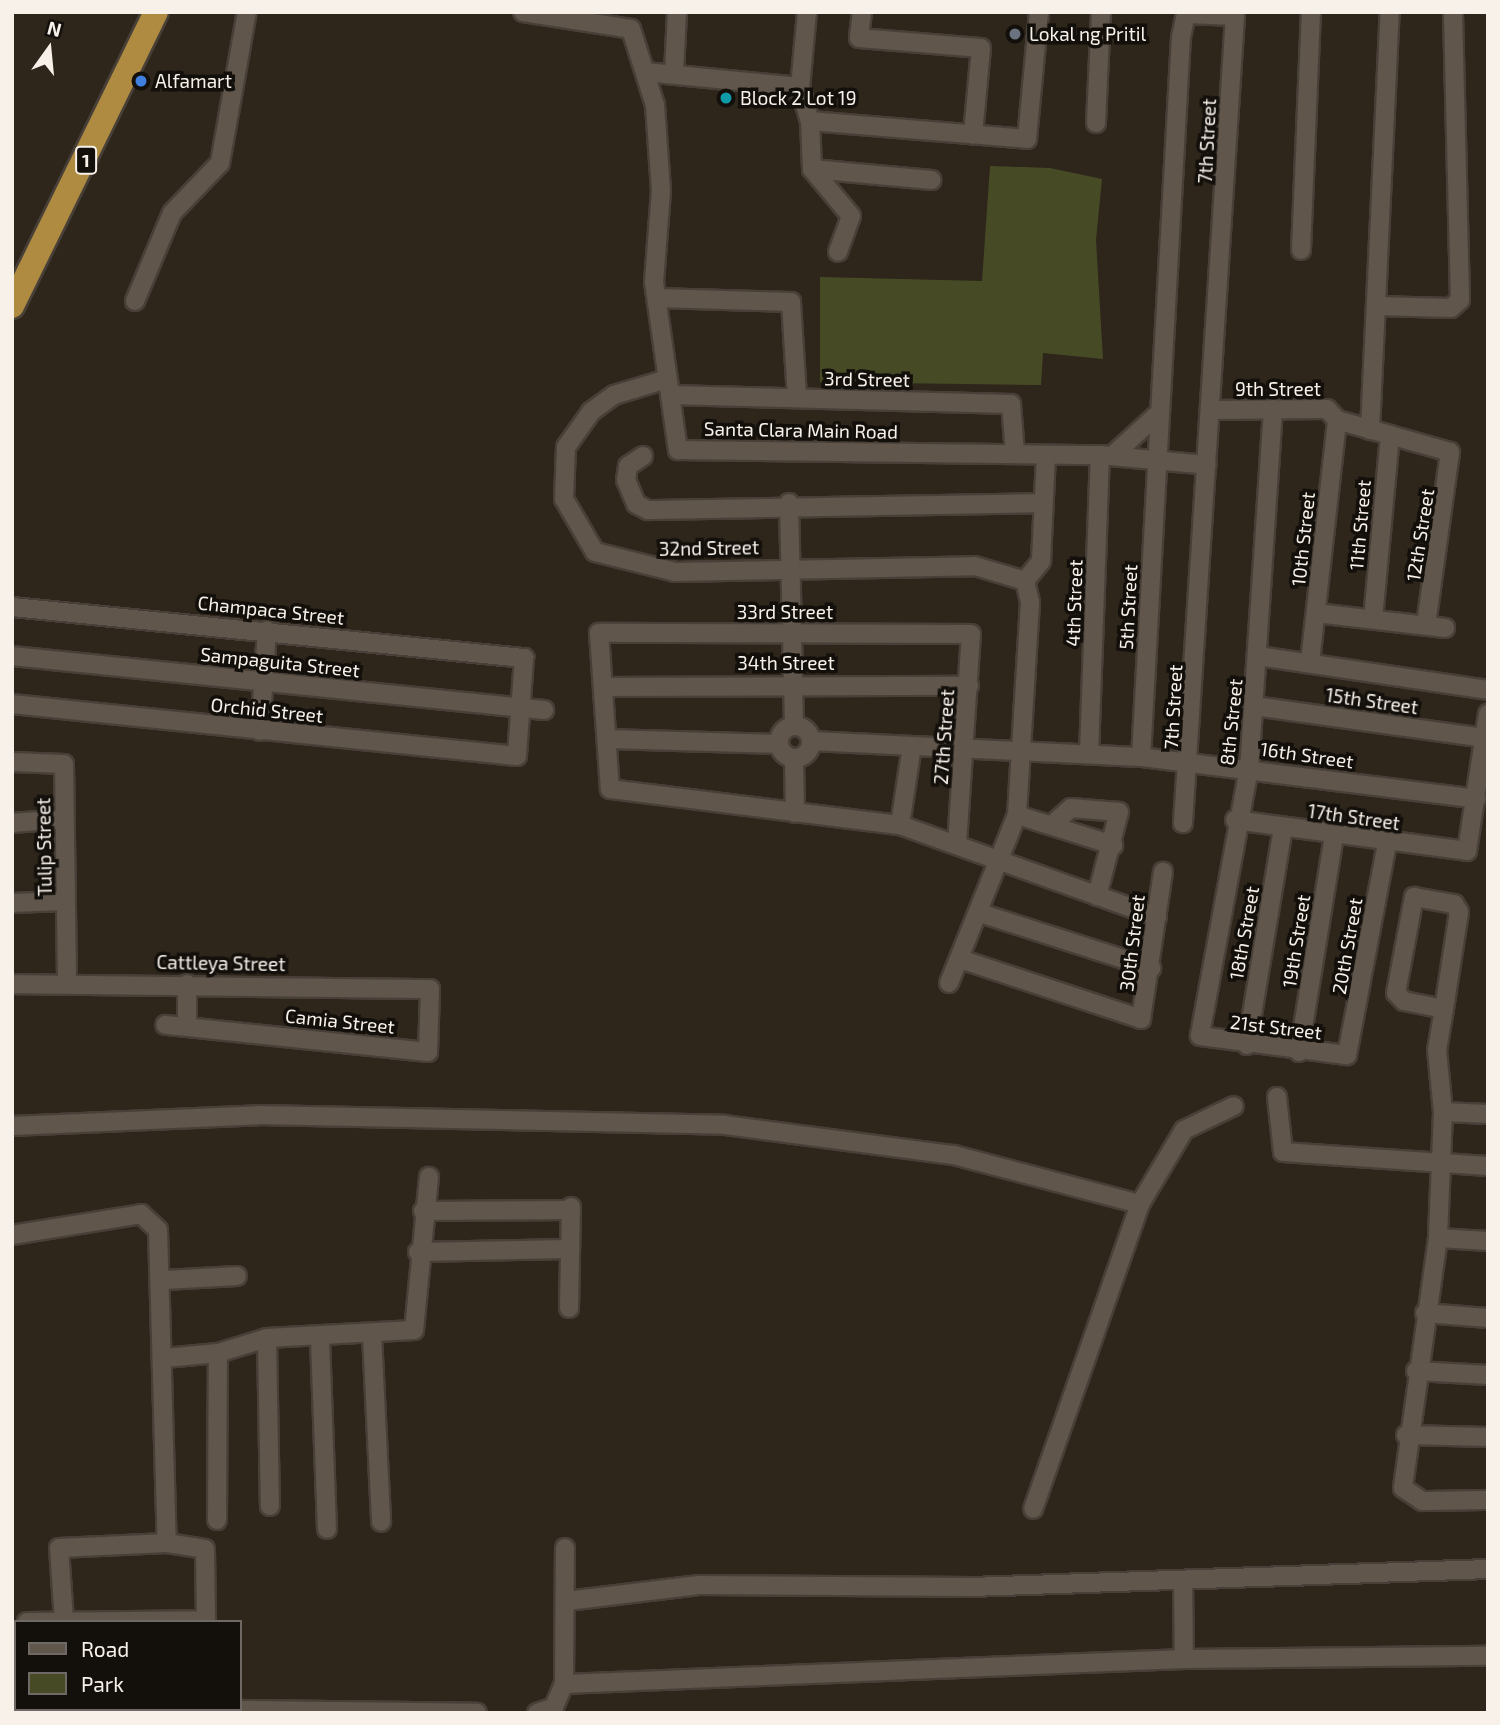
<!DOCTYPE html>
<style>
body{margin:0}
#map{position:relative;width:1500px;height:1725px;overflow:hidden;background:#2e251b;font-family:"Exo 2",sans-serif}
div>[style]{position:absolute}
.green>*{inset:0;background:#464b25}
.roads{filter:drop-shadow(2px 0 #484038) drop-shadow(-2px 0 #484038) drop-shadow(0 2px #484038) drop-shadow(0 -2px #484038)}
.minor>*{height:18px;margin:-9px;padding:0 9px;transform-origin:9px;border-radius:9px;background:#60564b}
.minor>.ring{margin:-9px;padding:0;box-sizing:content-box;background:none;border:18px solid #60564b;border-radius:50%}
.highway>*{height:24px;margin:-12px;padding:0 12px;transform-origin:12px;border-radius:12px;background:#ae8b40}
.dots>*{width:19px;height:19px;translate:-50% -50%;box-sizing:border-box;border:4px solid #130f0b;border-radius:50%}
span{translate:-50% -50%;white-space:nowrap;text-align:center;line-height:1.15;-webkit-text-stroke:7px #130f0b;paint-order:stroke}
.shield-label span{padding:2px 5px;background:#130f0b;border:2px solid;border-radius:5px;-webkit-text-stroke-width:0}
.shield-label{font-size:18px;color:#f7f1ea;font-weight:700}
.poi-label{font-size:19px;color:#f7f1ea}
.left{translate:0 -50%;text-align:left}
.street-label{font-size:19px;color:#f7f1ea}
.frame{position:absolute;inset:0;border:14px solid #f7f1ea;pointer-events:none}
.legend{position:absolute;left:14px;top:1620px;width:228px;height:91px;box-sizing:border-box;background:#130f0b;border:2px solid #6e6964;margin:0;padding:9px 12px;list-style:none;font-size:21px;color:#f7f1ea}
.legend li{display:flex;align-items:center;gap:14px;height:35px}
.legend b{width:35px;border:2px solid #6e6964}
.north{position:absolute;left:14px;top:14px;width:70px;height:70px;-webkit-text-stroke:5px #130f0b;paint-order:stroke;rotate:15deg;font-size:19px;font-weight:700;line-height:28px;text-align:center;color:#f7f1ea}
.north::after{content:'';display:block;margin:auto;width:24px;height:32px;background:#f7f1ea;clip-path:polygon(50% 0,100% 100%,50% 72%,0 100%)}
</style>
<div id="map">
<div class="green">
<i style="clip-path:polygon(990px 166px,1050px 168px,1102px 179px,1096px 240px,1103px 359px,1043px 353px,1041px 385px,820px 382px,820px 277px,982px 281px)"></i>
</div>
<div class="roads">
<div class="minor">
<i style="left:523px;top:12px;width:109px;rotate:8.9deg"></i>
<i style="left:631px;top:29px;width:80px;rotate:72.5deg"></i>
<i style="left:655px;top:105px;width:86px;rotate:86deg"></i>
<i style="left:661px;top:191px;width:91px;rotate:94.4deg"></i>
<i style="left:654px;top:282px;width:170px;rotate:81.9deg"></i>
<i style="left:678px;top:450px;width:422px;rotate:0.7deg"></i>
<i style="left:1100px;top:455px;width:107px;rotate:5.3deg"></i>
<i style="left:807px;top:12px;width:75px;rotate:95.3deg"></i>
<i style="left:800px;top:87px;width:35px;rotate:74deg"></i>
<i style="left:810px;top:121px;width:218px;rotate:4.7deg"></i>
<i style="left:1027px;top:139px;width:128px;rotate:-84.6deg"></i>
<i style="left:862px;top:12px;width:26px;rotate:97deg"></i>
<i style="left:859px;top:38px;width:122px;rotate:4.7deg"></i>
<i style="left:981px;top:48px;width:87px;rotate:95.3deg"></i>
<i style="left:645px;top:72px;width:156px;rotate:5.5deg"></i>
<i style="left:674px;top:72px;width:60px;rotate:-87.1deg"></i>
<i style="left:810px;top:121px;width:48px;rotate:87.6deg"></i>
<i style="left:812px;top:169px;width:61px;rotate:50.3deg"></i>
<i style="left:851px;top:216px;width:38px;rotate:110deg"></i>
<i style="left:1096px;top:123px;width:111px;rotate:-87.4deg"></i>
<i style="left:812px;top:169px;width:120px;rotate:5.3deg"></i>
<i style="left:1301px;top:250px;width:238px;rotate:-87.6deg"></i>
<i style="left:657px;top:298px;width:134px;rotate:1.7deg"></i>
<i style="left:791px;top:302px;width:96px;rotate:86.4deg"></i>
<i style="left:135px;top:301px;width:95px;rotate:-67.2deg"></i>
<i style="left:172px;top:213px;width:69px;rotate:-46.2deg"></i>
<i style="left:220px;top:163px;width:153px;rotate:-79.9deg"></i>
<i style="left:1377px;top:306px;width:74px;rotate:1.5deg"></i>
<i style="left:1451px;top:308px;width:12px;rotate:-42deg"></i>
<i style="left:1460px;top:300px;width:288px;rotate:-91.4deg"></i>
<i style="left:667px;top:379px;width:55px;rotate:163.2deg"></i>
<i style="left:614px;top:395px;width:29px;rotate:144deg"></i>
<i style="left:591px;top:412px;width:43px;rotate:125.5deg"></i>
<i style="left:566px;top:447px;width:52px;rotate:92.2deg"></i>
<i style="left:564px;top:499px;width:61px;rotate:59.7deg"></i>
<i style="left:595px;top:552px;width:82px;rotate:14deg"></i>
<i style="left:675px;top:572px;width:300px;rotate:-1.1deg"></i>
<i style="left:975px;top:566px;width:52px;rotate:16.7deg"></i>
<i style="left:670px;top:395px;width:341px;rotate:1.5deg"></i>
<i style="left:1011px;top:404px;width:50px;rotate:85.4deg"></i>
<i style="left:1273px;top:409px;width:360px;rotate:93.8deg"></i>
<i style="left:1249px;top:768px;width:272px;rotate:100.4deg"></i>
<i style="left:1200px;top:1036px;width:148px;rotate:7.4deg"></i>
<i style="left:1347px;top:1055px;width:216px;rotate:-79.3deg"></i>
<i style="left:1212px;top:410px;width:115px;rotate:-0.5deg"></i>
<i style="left:1327px;top:409px;width:15px;rotate:48deg"></i>
<i style="left:1337px;top:420px;width:117px;rotate:15.8deg"></i>
<i style="left:1450px;top:452px;width:175px;rotate:97.9deg"></i>
<i style="left:1370px;top:430px;width:418px;rotate:-87.3deg"></i>
<i style="left:643px;top:456px;width:18px;rotate:146deg"></i>
<i style="left:628px;top:466px;width:14px;rotate:98deg"></i>
<i style="left:626px;top:480px;width:26px;rotate:67deg"></i>
<i style="left:636px;top:504px;width:13px;rotate:27deg"></i>
<i style="left:648px;top:510px;width:394px;rotate:-1deg"></i>
<i style="left:1112px;top:456px;width:64px;rotate:-42.5deg"></i>
<i style="left:789px;top:503px;width:223px;rotate:88.7deg"></i>
<i style="left:12px;top:607px;width:515px;rotate:5.69deg"></i>
<i style="left:524px;top:658px;width:98px;rotate:94.1deg"></i>
<i style="left:517px;top:756px;width:508px;rotate:-174.12deg"></i>
<i style="left:1316px;top:613px;width:130px;rotate:6.6deg"></i>
<i style="left:1373px;top:619px;width:185px;rotate:-84.7deg"></i>
<i style="left:12px;top:656px;width:535px;rotate:5.8deg"></i>
<i style="left:1258px;top:656px;width:232px;rotate:8.4deg"></i>
<i style="left:1310px;top:662px;width:244px;rotate:-83.6deg"></i>
<i style="left:603px;top:687px;width:366px;rotate:-0.2deg"></i>
<i style="left:1254px;top:706px;width:232px;rotate:7.9deg"></i>
<i class="ring" style="left:779px;top:726px;width:14px;height:14px"></i>
<i style="left:260px;top:731px;width:101px;rotate:-86deg"></i>
<i style="left:607px;top:739px;width:172px;rotate:1.7deg"></i>
<i style="left:811px;top:741px;width:330px;rotate:2.8deg"></i>
<i style="left:1141px;top:757px;width:338px;rotate:7.1deg"></i>
<i style="left:1089px;top:753px;width:298px;rotate:-87.9deg"></i>
<i style="left:1141px;top:757px;width:721px;rotate:-86.82deg"></i>
<i style="left:1181px;top:37px;width:24px;rotate:-78deg"></i>
<i style="left:1186px;top:14px;width:49px;rotate:2.3deg"></i>
<i style="left:1235px;top:16px;width:809px;rotate:93.69deg"></i>
<i style="left:794px;top:759px;width:54px;rotate:88.9deg"></i>
<i style="left:12px;top:762px;width:52px;rotate:2.2deg"></i>
<i style="left:64px;top:764px;width:216px;rotate:89.2deg"></i>
<i style="left:1017px;top:815px;width:101px;rotate:17.4deg"></i>
<i style="left:1235px;top:820px;width:234px;rotate:7.6deg"></i>
<i style="left:1467px;top:851px;width:139px;rotate:-81.3deg"></i>
<i style="left:12px;top:823px;width:52px;rotate:-4.4deg"></i>
<i style="left:900px;top:825px;width:80px;rotate:-81.4deg"></i>
<i style="left:1052px;top:825px;width:25px;rotate:-42deg"></i>
<i style="left:1071px;top:808px;width:48px;rotate:4.8deg"></i>
<i style="left:1119px;top:812px;width:87px;rotate:104.7deg"></i>
<i style="left:957px;top:844px;width:210px;rotate:-86.2deg"></i>
<i style="left:971px;top:634px;width:372px;rotate:-179.8deg"></i>
<i style="left:599px;top:633px;width:156px;rotate:86deg"></i>
<i style="left:610px;top:789px;width:292px;rotate:7.1deg"></i>
<i style="left:900px;top:825px;width:273px;rotate:19.7deg"></i>
<i style="left:12px;top:903px;width:53px;rotate:-2.2deg"></i>
<i style="left:980px;top:913px;width:180px;rotate:17.8deg"></i>
<i style="left:960px;top:959px;width:191px;rotate:18.3deg"></i>
<i style="left:1141px;top:1019px;width:149px;rotate:-81.5deg"></i>
<i style="left:949px;top:983px;width:181px;rotate:-68deg"></i>
<i style="left:1017px;top:815px;width:213px;rotate:-86.5deg"></i>
<i style="left:1030px;top:602px;width:22px;rotate:-103deg"></i>
<i style="left:1025px;top:581px;width:26px;rotate:-51deg"></i>
<i style="left:1041px;top:561px;width:106px;rotate:-87.3deg"></i>
<i style="left:12px;top:984px;width:418px;rotate:0.7deg"></i>
<i style="left:430px;top:989px;width:63px;rotate:91.8deg"></i>
<i style="left:428px;top:1052px;width:264px;rotate:-174.1deg"></i>
<i style="left:187px;top:984px;width:43px;rotate:90deg"></i>
<i style="left:1444px;top:1009px;width:41px;rotate:-168.7deg"></i>
<i style="left:1404px;top:1001px;width:11px;rotate:-135deg"></i>
<i style="left:1396px;top:993px;width:98px;rotate:-79.4deg"></i>
<i style="left:1414px;top:897px;width:41px;rotate:9.9deg"></i>
<i style="left:1454px;top:904px;width:9px;rotate:58deg"></i>
<i style="left:1459px;top:912px;width:98px;rotate:98.8deg"></i>
<i style="left:1444px;top:1009px;width:42px;rotate:99.7deg"></i>
<i style="left:1437px;top:1050px;width:62px;rotate:84.5deg"></i>
<i style="left:1443px;top:1112px;width:126px;rotate:92.3deg"></i>
<i style="left:1438px;top:1238px;width:252px;rotate:98deg"></i>
<i style="left:1403px;top:1488px;width:23px;rotate:34deg"></i>
<i style="left:1422px;top:1501px;width:66px;rotate:-0.9deg"></i>
<i style="left:1247px;top:1045px;width:220px;rotate:-80.6deg"></i>
<i style="left:1299px;top:1052px;width:219px;rotate:-80.8deg"></i>
<i style="left:1277px;top:1097px;width:55px;rotate:83.8deg"></i>
<i style="left:1283px;top:1152px;width:205px;rotate:3.9deg"></i>
<i style="left:1443px;top:1112px;width:45px;rotate:2.5deg"></i>
<i style="left:12px;top:1126px;width:247px;rotate:-2.5deg"></i>
<i style="left:259px;top:1115px;width:466px;rotate:1.2deg"></i>
<i style="left:725px;top:1125px;width:231px;rotate:7.5deg"></i>
<i style="left:954px;top:1155px;width:192px;rotate:14.8deg"></i>
<i style="left:1140px;top:1204px;width:323px;rotate:109.3deg"></i>
<i style="left:1140px;top:1204px;width:86px;rotate:-59.3deg"></i>
<i style="left:1184px;top:1130px;width:55px;rotate:-25.6deg"></i>
<i style="left:423px;top:1211px;width:148px;rotate:-0.4deg"></i>
<i style="left:12px;top:1235px;width:131px;rotate:-9.2deg"></i>
<i style="left:141px;top:1214px;width:23px;rotate:43deg"></i>
<i style="left:158px;top:1230px;width:313px;rotate:88.4deg"></i>
<i style="left:1438px;top:1238px;width:50px;rotate:3.4deg"></i>
<i style="left:418px;top:1252px;width:150px;rotate:-1.1deg"></i>
<i style="left:165px;top:1280px;width:72px;rotate:-3.2deg"></i>
<i style="left:569px;top:1308px;width:101px;rotate:-88.9deg"></i>
<i style="left:1425px;top:1313px;width:63px;rotate:4.5deg"></i>
<i style="left:372px;top:1335px;width:187px;rotate:87.2deg"></i>
<i style="left:267px;top:1338px;width:168px;rotate:89deg"></i>
<i style="left:320px;top:1339px;width:190px;rotate:87.9deg"></i>
<i style="left:165px;top:1358px;width:53px;rotate:-5.4deg"></i>
<i style="left:218px;top:1353px;width:51px;rotate:-17deg"></i>
<i style="left:267px;top:1338px;width:147px;rotate:-3.1deg"></i>
<i style="left:414px;top:1330px;width:154px;rotate:-84.4deg"></i>
<i style="left:1416px;top:1371px;width:72px;rotate:3.2deg"></i>
<i style="left:1406px;top:1435px;width:82px;rotate:1.4deg"></i>
<i style="left:217px;top:1520px;width:167px;rotate:-89.7deg"></i>
<i style="left:1183px;top:1581px;width:78px;rotate:89.3deg"></i>
<i style="left:567px;top:1601px;width:133px;rotate:-6.9deg"></i>
<i style="left:699px;top:1585px;width:272px;rotate:0.4deg"></i>
<i style="left:971px;top:1587px;width:517px;rotate:-1.99deg"></i>
<i style="left:64px;top:1620px;width:72px;rotate:-94deg"></i>
<i style="left:59px;top:1548px;width:108px;rotate:-2.7deg"></i>
<i style="left:167px;top:1543px;width:38px;rotate:9deg"></i>
<i style="left:205px;top:1549px;width:73px;rotate:89.2deg"></i>
<i style="left:27px;top:1622px;width:178px;rotate:-0.6deg"></i>
<i style="left:564px;top:1684px;width:621px;rotate:-2.31deg"></i>
<i style="left:1184px;top:1659px;width:304px;rotate:-0.6deg"></i>
<i style="left:12px;top:1703px;width:4px"></i>
<i style="left:168px;top:1709px;width:309px;rotate:0.7deg"></i>
<i style="left:537px;top:1713px;width:18px;rotate:-19deg"></i>
<i style="left:554px;top:1707px;width:25px;rotate:-67deg"></i>
<i style="left:564px;top:1684px;width:136px;rotate:-89.6deg"></i>
</div>
<div class="highway">
<i style="left:12px;top:306px;width:327px;rotate:-63.9deg"></i>
</div>
</div>
<div class="dots">
<i style="left:1015px;top:34px;background:#6b7280"></i>
<i style="left:141px;top:81px;background:#3f7fe0"></i>
<i style="left:726px;top:98px;background:#0f9aa8"></i>
</div>
<div class="shield-label">
<span style="left:86px;top:160px">1</span>
</div>
<div class="poi-label">
<span class="left" style="left:1029px;top:34px">Lokal ng Pritil</span>
<span class="left" style="left:155px;top:81px">Alfamart</span>
<span class="left" style="left:740px;top:98px">Block 2 Lot 19</span>
</div>
<div class="street-label">
<span style="left:1207px;top:141px;rotate:-87deg">7th Street</span>
<span style="left:867px;top:379px;rotate:1deg">3rd Street</span>
<span style="left:1278px;top:389px">9th Street</span>
<span style="left:801px;top:430px;rotate:1deg">Santa Clara Main Road</span>
<span style="left:1360px;top:525px;rotate:-85deg">11th Street</span>
<span style="left:1420px;top:535px;rotate:-81deg">12th Street</span>
<span style="left:1303px;top:539px;rotate:-84deg">10th Street</span>
<span style="left:709px;top:548px;rotate:-1deg">32nd Street</span>
<span style="left:1074px;top:603px;rotate:-88deg">4th Street</span>
<span style="left:1128px;top:607px;rotate:-87deg">5th Street</span>
<span style="left:271px;top:610px;rotate:6deg">Champaca Street</span>
<span style="left:785px;top:612px">33rd Street</span>
<span style="left:280px;top:662px;rotate:6deg">Sampaguita Street</span>
<span style="left:786px;top:663px">34th Street</span>
<span style="left:1372px;top:701px;rotate:8deg">15th Street</span>
<span style="left:1173px;top:707px;rotate:-87deg">7th Street</span>
<span style="left:267px;top:710px;rotate:6deg">Orchid Street</span>
<span style="left:1231px;top:722px;rotate:-84deg">8th Street</span>
<span style="left:944px;top:737px;rotate:-86deg">27th Street</span>
<span style="left:1307px;top:755px;rotate:8deg">16th Street</span>
<span style="left:1354px;top:817px;rotate:8deg">17th Street</span>
<span style="left:44px;top:847px;rotate:-91deg">Tulip Street</span>
<span style="left:1244px;top:933px;rotate:-80deg">18th Street</span>
<span style="left:1296px;top:941px;rotate:-81deg">19th Street</span>
<span style="left:1132px;top:943px;rotate:-83deg">30th Street</span>
<span style="left:1347px;top:946px;rotate:-80deg">20th Street</span>
<span style="left:221px;top:963px;rotate:1deg">Cattleya Street</span>
<span style="left:340px;top:1021px;rotate:6deg">Camia Street</span>
<span style="left:1276px;top:1027px;rotate:7deg">21st Street</span>
</div>
<div class="frame"></div>
<ul class="legend">
<li><b style="height:9px;background:#60564b"></b>Road</li>
<li><b style="height:19px;background:#464b25"></b>Park</li>
</ul>
<div class="north">N</div>
</div>
